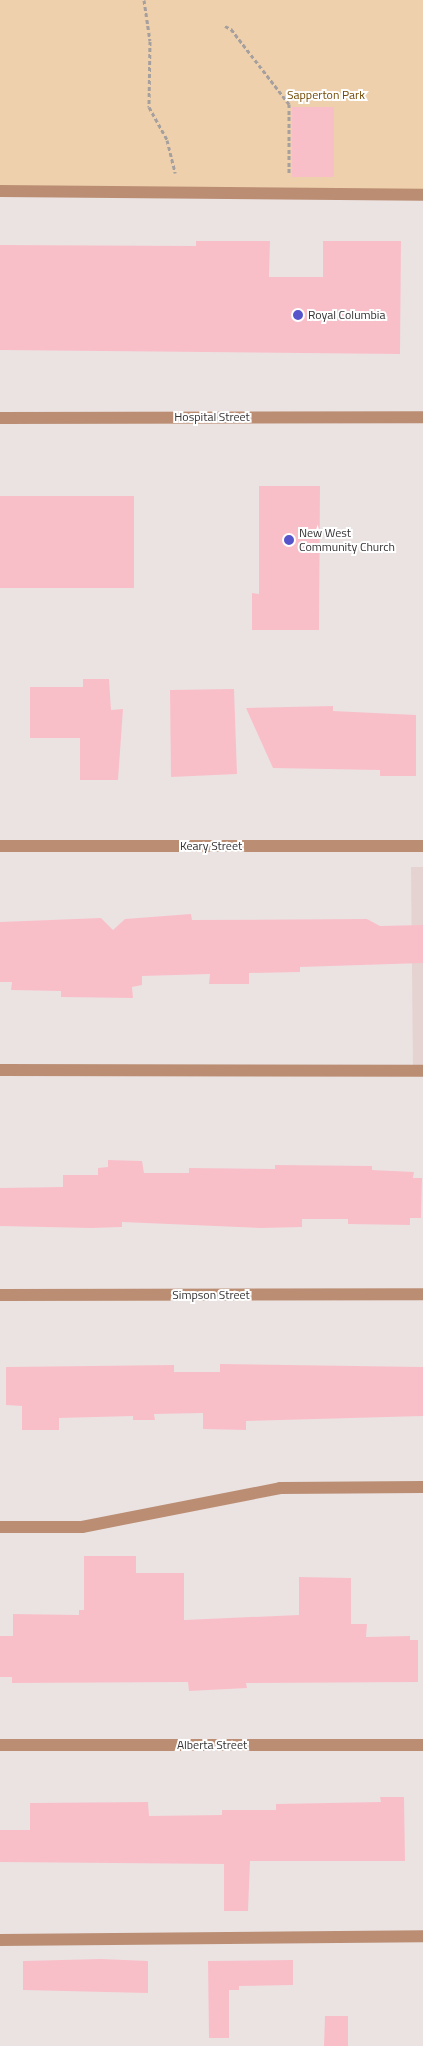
<!DOCTYPE html>
<style>
body{margin:0}
#map{position:relative;width:423px;height:2046px;overflow:hidden;background:#ebe3e2;font-family:"Titillium Web",sans-serif}
div>[style]{position:absolute}
.built>*{inset:0;background:#e4d3d1}
.green>*{inset:0;background:#eed1ac}
.building>*{inset:0;background:#f9bfc9}
.path>*{height:3px;margin-top:-1.5px;transform-origin:0;background:repeating-linear-gradient(90deg,#a59f9e 0 4px,transparent 0 6.5px)}
.service>*{height:12px;margin:-6px;padding:0 6px;transform-origin:6px;border-radius:6px;background:#bb8e74}
.minor>*{height:12px;margin:-6px;padding:0 6px;transform-origin:6px;border-radius:6px;background:#bb8e74}
.dots>*{width:14px;height:14px;translate:-50% -50%;box-sizing:border-box;border:2px solid #fff;border-radius:50%}
span{translate:-50% -50%;white-space:nowrap;text-align:center;line-height:1.15;-webkit-text-stroke:4px #fff;paint-order:stroke}
.park-label{font-size:12px;color:#734a05}
.poi-label{font-size:12px;color:#353232}
.left{translate:0 -50%;text-align:left}
.street-label{font-size:12px;color:#353232}
</style>
<div id="map">
<div class="built">
<i style="clip-path:polygon(411px 867px,423px 867px,423px 1071px,413px 1071px)"></i>
</div>
<div class="green">
<i style="clip-path:polygon(0 0,423px 0,423px 191px,0 186px)"></i>
</div>
<div class="building">
<i style="clip-path:polygon(292px 107px,334px 107px,334px 177px,292px 177px)"></i>
<i style="clip-path:polygon(196px 241px,270px 241px,269px 277px,323px 277px,323px 241px,401px 241px,400px 354px,0 350px,0 245px,196px 246px)"></i>
<i style="clip-path:polygon(259px 486px,320px 486px,319px 630px,252px 630px,252px 593px,259px 594px)"></i>
<i style="clip-path:polygon(0 496px,134px 496px,134px 588px,0 588px)"></i>
<i style="clip-path:polygon(83px 679px,109px 679px,111px 710px,123px 709px,118px 780px,80px 780px,80px 738px,30px 738px,30px 687px,83px 687px)"></i>
<i style="clip-path:polygon(234px 689px,237px 774px,171px 777px,170px 690px)"></i>
<i style="clip-path:polygon(333px 706px,333px 711px,416px 715px,416px 776px,380px 776px,380px 770px,273px 768px,246px 708px)"></i>
<i style="clip-path:polygon(191px 914px,192px 920px,367px 919px,380px 926px,423px 925px,423px 963px,300px 967px,300px 972px,249px 973px,249px 984px,209px 984px,210px 974px,142px 976px,142px 985px,132px 987px,133px 998px,61px 997px,61px 991px,11px 990px,12px 982px,0 982px,0 922px,101px 918px,113px 930px,125px 919px)"></i>
<i style="clip-path:polygon(108px 1160px,142px 1161px,144px 1173px,189px 1173px,189px 1168px,275px 1169px,275px 1165px,372px 1166px,372px 1170px,414px 1172px,413px 1178px,422px 1178px,421px 1218px,410px 1218px,410px 1225px,348px 1224px,348px 1219px,302px 1219px,302px 1227px,261px 1228px,122px 1222px,122px 1227px,91px 1228px,0 1226px,0 1188px,63px 1187px,63px 1175px,98px 1175px,98px 1168px,108px 1167px)"></i>
<i style="clip-path:polygon(220px 1364px,423px 1367px,423px 1416px,246px 1421px,246px 1430px,203px 1429px,203px 1413px,154px 1414px,155px 1420px,133px 1420px,133px 1416px,59px 1418px,59px 1430px,22px 1430px,22px 1406px,6px 1405px,6px 1367px,174px 1365px,174px 1372px,220px 1372px)"></i>
<i style="clip-path:polygon(84px 1556px,136px 1556px,136px 1573px,184px 1573px,184px 1620px,299px 1615px,299px 1577px,351px 1578px,351px 1624px,367px 1624px,366px 1637px,410px 1636px,410px 1640px,418px 1640px,418px 1682px,246px 1683px,247px 1688px,189px 1691px,188px 1682px,12px 1683px,12px 1677px,0 1677px,0 1636px,13px 1636px,13px 1614px,79px 1615px,79px 1610px,84px 1610px)"></i>
<i style="clip-path:polygon(380px 1797px,404px 1797px,405px 1861px,250px 1861px,248px 1911px,224px 1911px,224px 1864px,0 1862px,0 1830px,30px 1830px,30px 1803px,148px 1802px,149px 1816px,222px 1815px,222px 1810px,276px 1810px,276px 1804px,381px 1802px)"></i>
<i style="clip-path:polygon(101px 1959px,148px 1961px,148px 1993px,23px 1990px,23px 1961px)"></i>
<i style="clip-path:polygon(293px 1960px,293px 1985px,239px 1986px,239px 1990px,229px 1990px,229px 2038px,209px 2038px,208px 1961px)"></i>
<i style="clip-path:polygon(325px 2016px,348px 2016px,348px 2046px,324px 2046px)"></i>
</div>
<div class="path">
<i style="left:144px;top:0;width:41px;rotate:81.7deg"></i>
<i style="left:150px;top:41px;width:66px;rotate:90.9deg"></i>
<i style="left:149px;top:107px;width:38px;rotate:61deg"></i>
<i style="left:167px;top:140px;width:34px;rotate:76deg"></i>
<i style="left:225px;top:26px;width:7px;rotate:27deg"></i>
<i style="left:231px;top:29px;width:95px;rotate:52.3deg"></i>
<i style="left:289px;top:104px;width:71px;rotate:90deg"></i>
</div>
<div class="service">
<i style="left:0;top:191px;width:423px;rotate:0.5deg"></i>
<i style="left:0;top:1070px;width:423px;rotate:0.1deg"></i>
<i style="left:0;top:1527px;width:82px"></i>
<i style="left:82px;top:1527px;width:202px;rotate:-11.1deg"></i>
<i style="left:280px;top:1488px;width:143px;rotate:-0.4deg"></i>
<i style="left:0;top:1940px;width:423px;rotate:-0.5deg"></i>
</div>
<div class="minor">
<i style="left:0;top:418px;width:423px;rotate:-0.1deg"></i>
<i style="left:0;top:846px;width:423px"></i>
<i style="left:0;top:1295px;width:423px;rotate:-0.1deg"></i>
<i style="left:0;top:1745px;width:423px"></i>
</div>
<div class="dots">
<i style="left:298px;top:315px;background:#5554cb"></i>
<i style="left:289px;top:540px;background:#5554cb"></i>
</div>
<div class="park-label">
<span style="left:326px;top:95px">Sapperton Park</span>
</div>
<div class="poi-label">
<span class="left" style="left:308px;top:315px">Royal Columbia</span>
<span class="left" style="left:299px;top:540px">New West<br>Community Church</span>
</div>
<div class="street-label">
<span style="left:212px;top:417px">Hospital Street</span>
<span style="left:211px;top:846px">Keary Street</span>
<span style="left:211px;top:1295px">Simpson Street</span>
<span style="left:212px;top:1745px">Alberta Street</span>
</div>
</div>
